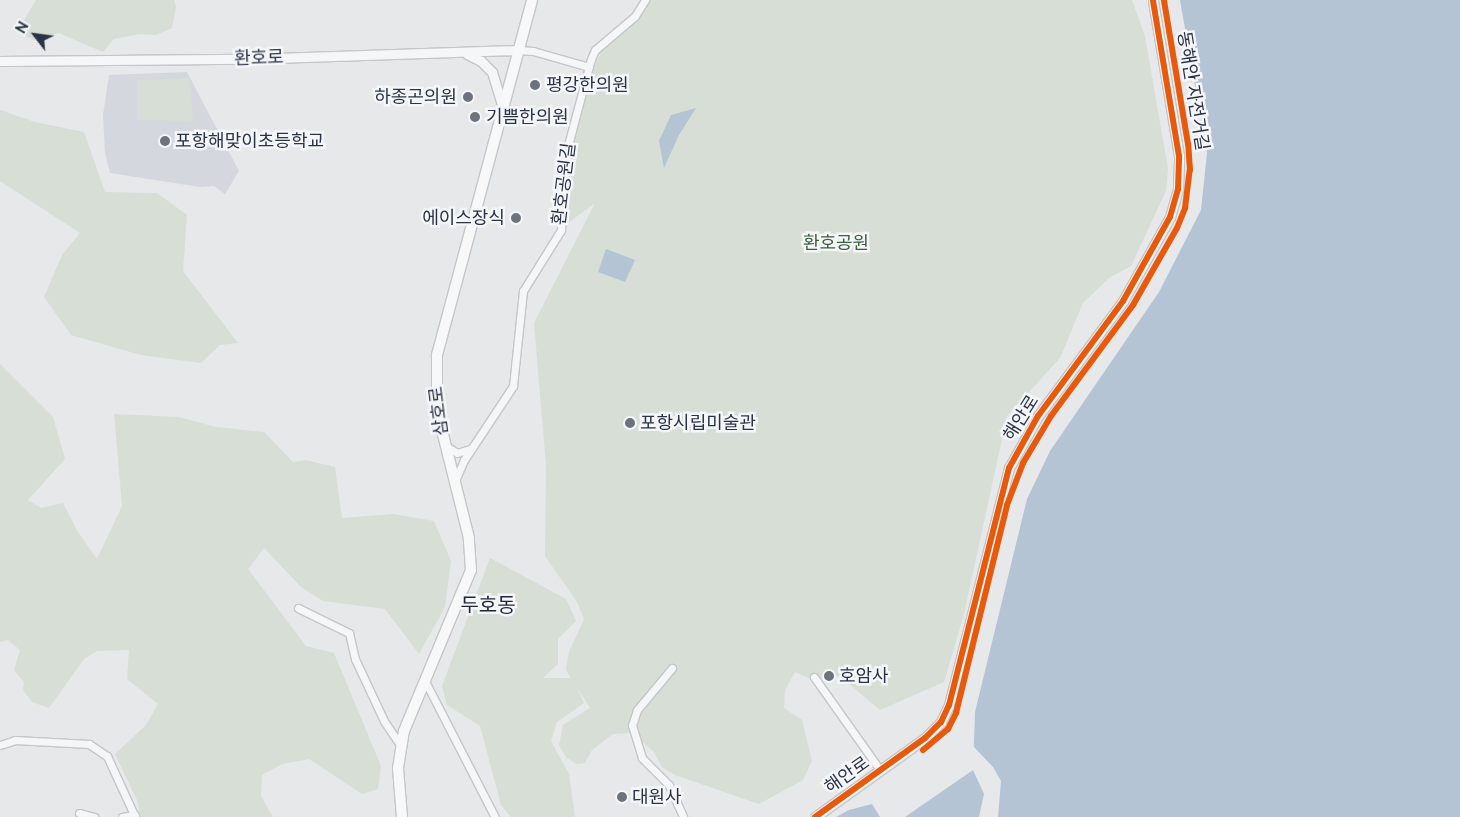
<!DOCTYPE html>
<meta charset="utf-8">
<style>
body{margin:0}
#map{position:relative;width:1460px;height:817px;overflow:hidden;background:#e6e8ea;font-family:Raleway,"Noto Sans KR",sans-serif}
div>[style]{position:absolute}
.built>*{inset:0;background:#d4d7dd}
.green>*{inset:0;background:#d6ded6}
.water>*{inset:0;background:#b4c4d5}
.pier>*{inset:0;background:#e6e8ea}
.roads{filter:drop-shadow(1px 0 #c4c6c8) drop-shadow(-1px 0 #c4c6c8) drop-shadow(0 1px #c4c6c8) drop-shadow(0 -1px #c4c6c8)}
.minor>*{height:7px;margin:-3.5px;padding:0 3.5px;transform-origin:3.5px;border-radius:3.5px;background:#f5f6f7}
.tertiary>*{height:9px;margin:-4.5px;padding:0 4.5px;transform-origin:4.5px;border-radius:4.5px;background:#f5f6f7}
.primary>*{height:10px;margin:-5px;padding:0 5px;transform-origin:5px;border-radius:5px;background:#f8f8f8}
.cycleway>*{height:6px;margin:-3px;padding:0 3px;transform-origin:3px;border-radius:3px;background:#e8590c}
.dots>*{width:14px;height:14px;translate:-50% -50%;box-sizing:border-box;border:2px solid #f4f6f9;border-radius:50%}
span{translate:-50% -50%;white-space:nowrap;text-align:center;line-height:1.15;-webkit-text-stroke:5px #f4f6f9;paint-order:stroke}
.street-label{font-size:18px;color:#2b3445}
.poi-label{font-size:18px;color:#2b3445}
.left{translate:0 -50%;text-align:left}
.right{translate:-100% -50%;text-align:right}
.park-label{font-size:18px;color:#3f6138}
.quarter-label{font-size:20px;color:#1d2536}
.north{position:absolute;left:10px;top:10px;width:50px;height:50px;-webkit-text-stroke:4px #f4f6f9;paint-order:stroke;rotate:300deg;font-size:14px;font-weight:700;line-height:20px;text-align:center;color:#2b3445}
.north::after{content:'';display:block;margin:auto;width:18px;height:22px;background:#2b3445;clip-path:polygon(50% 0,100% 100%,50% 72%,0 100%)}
</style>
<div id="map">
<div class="built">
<i style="clip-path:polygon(187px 72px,239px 171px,225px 194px,214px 186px,200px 187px,110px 173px,105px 153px,103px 115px,109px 75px)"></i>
</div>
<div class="green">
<i style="clip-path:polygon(36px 0,174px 0,176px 7px,172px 28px,156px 35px,140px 34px,114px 39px,103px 52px,59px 33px,34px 40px,24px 35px,21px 25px)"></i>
<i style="clip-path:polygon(648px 0,1132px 0,1145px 36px,1168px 169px,1166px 191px,1131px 266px,1109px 278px,1083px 303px,1060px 358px,1007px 416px,964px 614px,944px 682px,880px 710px,840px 676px,811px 679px,795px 672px,785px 690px,784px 708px,802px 720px,812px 761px,803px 780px,759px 804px,675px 775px,662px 767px,653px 751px,632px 733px,613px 734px,592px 750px,585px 763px,576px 764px,566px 757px,559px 745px,563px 725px,590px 708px,577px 687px,584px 703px,557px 722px,551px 741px,569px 774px,575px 817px,511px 817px,501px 805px,480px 726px,447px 705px,442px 686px,490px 558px,566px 599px,576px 621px,558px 639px,558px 664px,543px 678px,571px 678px,566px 670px,569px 652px,584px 619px,577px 602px,545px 556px,546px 465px,534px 323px,595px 203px,568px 223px,572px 144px,589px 78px,602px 50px,639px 19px)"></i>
<i style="clip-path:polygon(190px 78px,193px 121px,137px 120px,137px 80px)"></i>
<i style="clip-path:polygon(0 110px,35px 122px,84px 132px,105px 192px,157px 193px,187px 215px,183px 271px,238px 343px,220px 345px,201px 363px,141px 355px,71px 335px,44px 297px,62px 255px,80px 233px,0 181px)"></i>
<i style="clip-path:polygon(0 364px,53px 417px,65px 459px,28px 500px,41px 508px,63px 503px,78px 532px,97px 559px,122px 506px,114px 414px,179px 417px,216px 427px,264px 432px,293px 462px,306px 460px,335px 467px,342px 518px,393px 514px,434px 521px,451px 561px,445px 607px,419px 654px,385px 609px,323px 601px,301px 587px,264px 548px,248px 569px,306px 646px,334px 653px,381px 766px,378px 789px,362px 794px,309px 759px,282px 764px,262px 775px,261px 796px,273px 817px,140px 817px,138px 802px,115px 754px,146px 725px,158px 704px,127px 679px,129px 650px,97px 651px,84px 659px,49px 708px,32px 702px,23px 690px,24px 682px,14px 670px,20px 650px,8px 640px,0 642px)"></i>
</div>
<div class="water">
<i style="clip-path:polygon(1180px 0,1460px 0,1460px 817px,905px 817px,973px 770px,975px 712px,1027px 499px,1050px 451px,1159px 292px,1201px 210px,1207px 153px)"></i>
<i style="clip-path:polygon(696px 108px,679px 135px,664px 168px,659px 141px,671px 115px)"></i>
<i style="clip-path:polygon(606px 249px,635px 260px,625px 282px,598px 272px)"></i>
<i style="clip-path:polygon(872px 804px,880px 817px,836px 817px,849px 810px)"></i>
</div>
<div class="pier">
<i style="clip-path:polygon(973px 746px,993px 767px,1001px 781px,998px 817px,979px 817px,984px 794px,973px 770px)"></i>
</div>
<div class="roads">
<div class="minor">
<i style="left:518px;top:50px;width:15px;rotate:4deg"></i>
<i style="left:533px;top:51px;width:58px;rotate:15.9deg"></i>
<i style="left:446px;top:446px;width:13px;rotate:32deg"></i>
<i style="left:457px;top:453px;width:14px;rotate:-17deg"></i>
<i style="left:455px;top:481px;width:23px;rotate:-67deg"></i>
<i style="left:464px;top:460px;width:89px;rotate:-56.5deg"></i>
<i style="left:513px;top:386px;width:96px;rotate:-84deg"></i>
<i style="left:523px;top:291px;width:72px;rotate:-58.1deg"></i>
<i style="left:561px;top:230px;width:81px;rotate:-85.8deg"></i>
<i style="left:567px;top:149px;width:93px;rotate:-75.1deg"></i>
<i style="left:591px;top:59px;width:10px;rotate:-66deg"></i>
<i style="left:595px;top:50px;width:52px;rotate:-40.4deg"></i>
<i style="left:635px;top:16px;width:19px;rotate:-58deg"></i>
<i style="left:298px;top:608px;width:57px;rotate:26.1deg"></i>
<i style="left:349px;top:633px;width:27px;rotate:77deg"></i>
<i style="left:355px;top:659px;width:68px;rotate:64.9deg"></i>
<i style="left:384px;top:721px;width:29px;rotate:56deg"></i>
<i style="left:672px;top:668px;width:55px;rotate:129.8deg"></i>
<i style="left:637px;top:710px;width:16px;rotate:108deg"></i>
<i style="left:632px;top:725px;width:34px;rotate:73deg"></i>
<i style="left:642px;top:758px;width:38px;rotate:45deg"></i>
<i style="left:669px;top:785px;width:35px;rotate:66deg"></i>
<i style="left:814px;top:677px;width:114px;rotate:54.6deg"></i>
<i style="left:425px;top:681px;width:153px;rotate:62.8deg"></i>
<i style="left:0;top:745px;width:16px;rotate:-18deg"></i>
<i style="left:15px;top:740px;width:74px;rotate:3.1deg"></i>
<i style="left:89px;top:744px;width:22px;rotate:34deg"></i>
<i style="left:107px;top:756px;width:67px;rotate:65.3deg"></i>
<i style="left:79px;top:813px;width:16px;rotate:15deg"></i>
<i style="left:122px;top:817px;width:13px;rotate:-9deg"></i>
</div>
<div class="tertiary">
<i style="left:467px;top:54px;width:16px;rotate:27deg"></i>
<i style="left:481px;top:61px;width:16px;rotate:45deg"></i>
<i style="left:492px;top:72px;width:34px;rotate:73deg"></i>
<i style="left:0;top:61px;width:245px;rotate:-0.5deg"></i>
<i style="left:245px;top:59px;width:273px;rotate:-1.9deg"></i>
<i style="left:815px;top:817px;width:135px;rotate:-35.7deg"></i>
<i style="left:925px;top:738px;width:23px;rotate:-45deg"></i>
<i style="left:941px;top:722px;width:19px;rotate:-65deg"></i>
<i style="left:949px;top:705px;width:244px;rotate:-75.8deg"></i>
<i style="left:1009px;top:468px;width:60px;rotate:-60.9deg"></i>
<i style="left:1038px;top:416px;width:143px;rotate:-53.5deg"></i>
<i style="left:1123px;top:301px;width:96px;rotate:-60.8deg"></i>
<i style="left:1170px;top:217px;width:29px;rotate:-74deg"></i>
<i style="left:1178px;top:189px;width:33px;rotate:-88deg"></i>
<i style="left:1179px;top:156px;width:158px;rotate:-99.5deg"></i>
</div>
<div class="primary">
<i style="left:402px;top:817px;width:49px;rotate:-94.7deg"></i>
<i style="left:398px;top:768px;width:37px;rotate:-81deg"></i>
<i style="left:404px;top:731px;width:174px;rotate:-67.4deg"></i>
<i style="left:471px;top:570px;width:32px;rotate:-94deg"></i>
<i style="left:469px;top:538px;width:131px;rotate:-104.1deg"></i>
<i style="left:437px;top:411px;width:56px;rotate:-90deg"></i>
<i style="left:437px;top:355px;width:367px;rotate:-75deg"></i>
</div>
</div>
<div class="cycleway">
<i style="left:923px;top:750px;width:33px;rotate:-40deg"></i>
<i style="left:948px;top:729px;width:18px;rotate:-63deg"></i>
<i style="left:956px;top:713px;width:214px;rotate:-76.2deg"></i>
<i style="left:1007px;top:505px;width:45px;rotate:-69.1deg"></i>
<i style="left:1023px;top:463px;width:55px;rotate:-59.2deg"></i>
<i style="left:1051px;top:416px;width:138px;rotate:-53.5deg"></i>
<i style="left:1133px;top:305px;width:89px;rotate:-60.3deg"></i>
<i style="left:1177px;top:228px;width:22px;rotate:-68deg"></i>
<i style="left:1185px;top:208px;width:38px;rotate:-83deg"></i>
<i style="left:1190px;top:170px;width:26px;rotate:-94deg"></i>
<i style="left:1188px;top:144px;width:146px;rotate:-99.5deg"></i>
<i style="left:815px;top:817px;width:135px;rotate:-35.7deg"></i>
<i style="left:925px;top:738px;width:23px;rotate:-45deg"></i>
<i style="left:941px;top:722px;width:19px;rotate:-65deg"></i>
<i style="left:949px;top:705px;width:244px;rotate:-75.8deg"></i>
<i style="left:1009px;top:468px;width:60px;rotate:-60.9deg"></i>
<i style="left:1038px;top:416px;width:143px;rotate:-53.5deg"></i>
<i style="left:1123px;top:301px;width:96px;rotate:-60.8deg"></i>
<i style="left:1170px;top:217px;width:29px;rotate:-74deg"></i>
<i style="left:1178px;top:189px;width:33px;rotate:-88deg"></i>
<i style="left:1179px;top:156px;width:158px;rotate:-99.5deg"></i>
</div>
<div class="dots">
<i style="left:535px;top:85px;background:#6c737f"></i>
<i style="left:468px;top:97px;background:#6c737f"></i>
<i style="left:475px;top:117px;background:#6c737f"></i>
<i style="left:165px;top:141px;background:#6c737f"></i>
<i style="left:516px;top:218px;background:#6c737f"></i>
<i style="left:630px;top:423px;background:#6c737f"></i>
<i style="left:829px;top:676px;background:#6c737f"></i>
<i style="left:622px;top:797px;background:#6c737f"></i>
</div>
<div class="street-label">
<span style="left:259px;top:58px;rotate:-2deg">환호로</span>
<span style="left:1193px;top:91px;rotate:81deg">동해안 자전거길</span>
<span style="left:564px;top:184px;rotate:-83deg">환호공원길</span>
<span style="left:439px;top:411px;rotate:-97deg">삼호로</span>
<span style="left:1021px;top:418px;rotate:-58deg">해안로</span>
<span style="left:847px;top:775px;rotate:-35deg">해안로</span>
</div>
<div class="poi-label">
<span class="left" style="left:546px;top:85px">평강한의원</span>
<span class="right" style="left:457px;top:97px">하종곤의원</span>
<span class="left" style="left:486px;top:117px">기쁨한의원</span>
<span class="left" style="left:175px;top:141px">포항해맞이초등학교</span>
<span class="right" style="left:505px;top:218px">에이스장식</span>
<span class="left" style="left:640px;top:423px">포항시립미술관</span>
<span class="left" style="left:839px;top:676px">호암사</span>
<span class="left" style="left:632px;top:797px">대원사</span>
</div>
<div class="park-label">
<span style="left:836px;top:243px">환호공원</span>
</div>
<div class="quarter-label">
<span style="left:488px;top:605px">두호동</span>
</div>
<div class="north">N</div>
</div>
